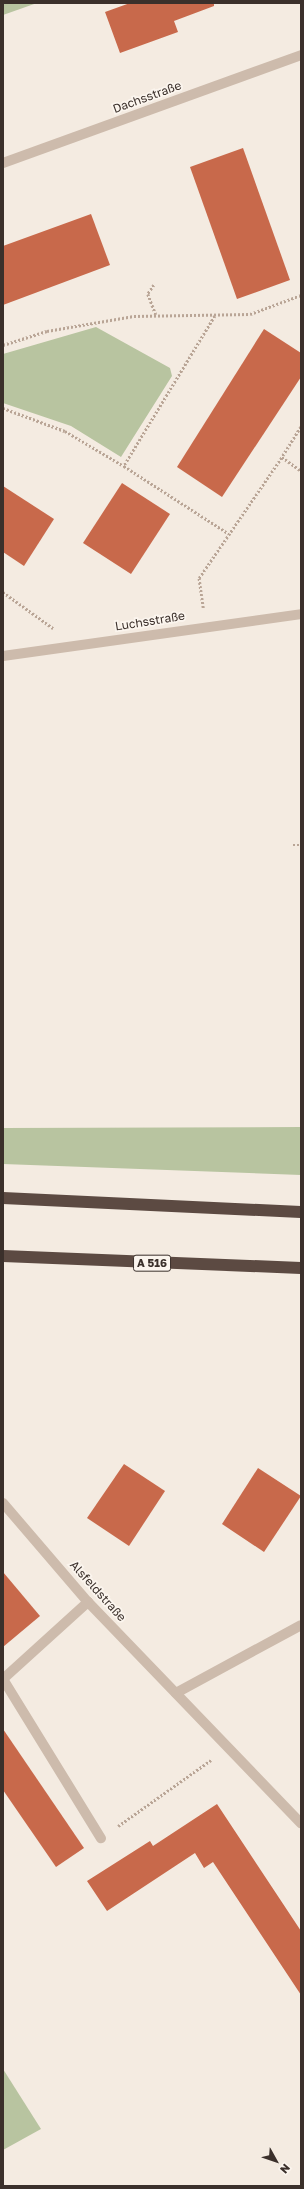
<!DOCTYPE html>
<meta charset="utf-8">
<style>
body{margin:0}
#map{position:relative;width:304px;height:2189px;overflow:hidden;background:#f4ebe1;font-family:"Golos Text",sans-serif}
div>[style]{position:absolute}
.green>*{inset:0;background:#b8c4a0}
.building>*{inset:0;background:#c8694b}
.path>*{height:2.5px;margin-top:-1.25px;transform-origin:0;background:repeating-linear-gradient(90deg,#b9a596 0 2px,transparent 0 4px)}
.minor>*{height:10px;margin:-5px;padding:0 5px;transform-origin:5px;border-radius:5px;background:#cdbbac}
.highway>*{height:12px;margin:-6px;padding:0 6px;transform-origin:6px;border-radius:6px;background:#5c4a42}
span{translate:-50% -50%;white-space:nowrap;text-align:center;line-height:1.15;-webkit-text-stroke:3.5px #fbf5ee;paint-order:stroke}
.shield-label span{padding:1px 3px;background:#fbf5ee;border:1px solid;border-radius:3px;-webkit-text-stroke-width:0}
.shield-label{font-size:11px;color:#3b302b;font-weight:700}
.street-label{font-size:12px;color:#3b302b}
.frame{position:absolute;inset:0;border:4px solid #3b302b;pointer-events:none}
.north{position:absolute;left:256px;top:2141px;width:40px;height:40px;-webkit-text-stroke:3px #fbf5ee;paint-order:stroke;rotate:130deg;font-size:11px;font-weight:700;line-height:16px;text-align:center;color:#3b302b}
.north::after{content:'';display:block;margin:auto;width:14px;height:18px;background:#3b302b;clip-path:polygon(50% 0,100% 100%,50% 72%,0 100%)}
</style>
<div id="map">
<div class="green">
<i style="clip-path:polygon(3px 3px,37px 3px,3px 15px)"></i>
<i style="clip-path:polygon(96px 327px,170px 368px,172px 376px,121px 457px,71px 426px,3px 403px,3px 354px)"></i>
<i style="clip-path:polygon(301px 1127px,301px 1175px,3px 1164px,3px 1128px)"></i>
<i style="clip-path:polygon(3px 2069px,41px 2129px,3px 2150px)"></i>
</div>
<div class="building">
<i style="clip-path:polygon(130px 3px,214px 3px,214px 6px,174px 21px,178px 32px,120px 53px,105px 12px)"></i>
<i style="clip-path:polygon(243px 148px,290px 280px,237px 299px,190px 167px)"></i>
<i style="clip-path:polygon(91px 214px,110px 265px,3px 305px,3px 246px)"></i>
<i style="clip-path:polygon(264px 329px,301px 353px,301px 377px,222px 497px,177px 467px)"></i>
<i style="clip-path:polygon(122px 483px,170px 514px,131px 574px,83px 543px)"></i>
<i style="clip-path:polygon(3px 486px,54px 519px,24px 566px,3px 552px)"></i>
<i style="clip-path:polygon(124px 1464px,165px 1491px,129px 1546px,87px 1518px)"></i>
<i style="clip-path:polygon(258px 1468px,301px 1496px,264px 1552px,222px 1524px)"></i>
<i style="clip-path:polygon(3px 1572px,40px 1616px,3px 1647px)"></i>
<i style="clip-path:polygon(3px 1729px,84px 1848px,56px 1867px,3px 1790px)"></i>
<i style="clip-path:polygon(217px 1804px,301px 1931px,301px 1995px,213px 1862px,204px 1868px,195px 1853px,107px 1911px,87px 1881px,150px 1841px,153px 1846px)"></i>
</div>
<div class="path">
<i style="left:154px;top:285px;width:11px;rotate:124deg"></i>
<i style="left:148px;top:294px;width:22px;rotate:69deg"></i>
<i style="left:215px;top:316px;width:175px;rotate:121.2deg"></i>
<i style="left:124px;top:466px;width:125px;rotate:32.9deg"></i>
<i style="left:3px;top:345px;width:46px;rotate:-17.7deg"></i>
<i style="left:47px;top:331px;width:88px;rotate:-9.8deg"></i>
<i style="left:134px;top:316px;width:116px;rotate:-1deg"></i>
<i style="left:250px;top:314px;width:54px;rotate:-20.4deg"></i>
<i style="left:3px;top:408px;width:66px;rotate:20.4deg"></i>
<i style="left:65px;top:431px;width:69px;rotate:30.7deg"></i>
<i style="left:301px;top:427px;width:36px;rotate:122deg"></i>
<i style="left:282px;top:457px;width:24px;rotate:36deg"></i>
<i style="left:3px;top:592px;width:62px;rotate:35.8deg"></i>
<i style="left:203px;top:608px;width:30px;rotate:-98deg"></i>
<i style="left:199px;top:578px;width:147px;rotate:-55.6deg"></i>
<i style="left:293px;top:845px;width:8px"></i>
<i style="left:118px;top:1826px;width:114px;rotate:-35.4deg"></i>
</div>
<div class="minor">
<i style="left:3px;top:163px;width:317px;rotate:-19.9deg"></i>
<i style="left:3px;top:656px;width:301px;rotate:-8deg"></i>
<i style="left:3px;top:1503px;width:130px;rotate:49.4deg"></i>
<i style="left:88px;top:1602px;width:307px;rotate:46.1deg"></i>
<i style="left:3px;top:1679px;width:187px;rotate:58.4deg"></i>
<i style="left:3px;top:1679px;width:115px;rotate:-42.2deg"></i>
<i style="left:176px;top:1693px;width:142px;rotate:-28.5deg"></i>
</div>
<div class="highway">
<i style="left:3px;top:1198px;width:298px;rotate:2.7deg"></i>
<i style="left:3px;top:1256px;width:298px;rotate:2.3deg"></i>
</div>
<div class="shield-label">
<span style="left:152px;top:1263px">A 516</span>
</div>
<div class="street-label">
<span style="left:147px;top:97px;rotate:-20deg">Dachsstraße</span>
<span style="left:150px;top:621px;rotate:-9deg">Luchsstraße</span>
<span style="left:98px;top:1591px;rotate:48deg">Alsfeldstraße</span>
</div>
<div class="frame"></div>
<div class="north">N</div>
</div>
